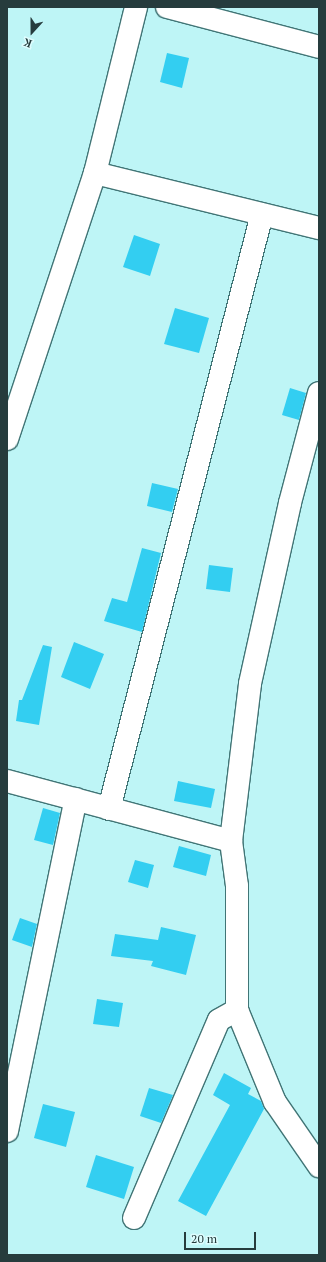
<!DOCTYPE html>
<style>
body{margin:0}
#map{position:relative;width:326px;height:1262px;overflow:hidden;background:#bef5f6;font-family:"PT Serif",serif}
div>[style]{position:absolute}
.building>*{inset:0;background:#33cef1}
.roads{filter:drop-shadow(1px 0 #417576) drop-shadow(-1px 0 #417576) drop-shadow(0 1px #417576) drop-shadow(0 -1px #417576)}
.street>*{height:22px;margin:-11px;padding:0 11px;transform-origin:11px;border-radius:11px;background:#fff}
span{translate:-50% -50%;white-space:nowrap;text-align:center;line-height:1.15;-webkit-text-stroke:3px #ddfdfe;paint-order:stroke}
.frame{position:absolute;inset:0;border:8px solid #263c3d;pointer-events:none}
.north{position:absolute;left:12px;top:12px;width:40px;height:40px;-webkit-text-stroke:3px #ddfdfe;paint-order:stroke;rotate:201deg;font-size:11px;font-weight:700;line-height:16px;text-align:center;color:#263c3d}
.north::after{content:'';display:block;margin:auto;width:14px;height:18px;background:#263c3d;clip-path:polygon(50% 0,100% 100%,50% 72%,0 100%)}
.scale{position:absolute;left:184px;top:1232px;width:72px;height:18px;box-sizing:border-box;border:2px solid #263c3d;border-top:0;padding-left:5px;font-size:12px;line-height:14px;white-space:nowrap;color:#263c3d;-webkit-text-stroke:3px #ddfdfe;paint-order:stroke}
</style>
<div id="map">
<div class="building">
<i style="clip-path:polygon(167px 53px,189px 58px,182px 88px,160px 82px)"></i>
<i style="clip-path:polygon(134px 235px,160px 244px,150px 276px,123px 267px)"></i>
<i style="clip-path:polygon(175px 308px,209px 318px,199px 353px,164px 344px)"></i>
<i style="clip-path:polygon(290px 388px,306px 393px,299px 420px,282px 415px)"></i>
<i style="clip-path:polygon(152px 483px,178px 489px,172px 512px,147px 506px)"></i>
<i style="clip-path:polygon(142px 548px,161px 553px,142px 632px,104px 621px,112px 598px,127px 602px)"></i>
<i style="clip-path:polygon(209px 565px,233px 568px,230px 592px,206px 589px)"></i>
<i style="clip-path:polygon(74px 642px,104px 654px,90px 689px,61px 677px)"></i>
<i style="clip-path:polygon(43px 645px,52px 647px,39px 725px,16px 721px,19px 700px,22px 700px)"></i>
<i style="clip-path:polygon(178px 781px,215px 789px,211px 808px,174px 801px)"></i>
<i style="clip-path:polygon(43px 808px,60px 813px,53px 845px,34px 840px)"></i>
<i style="clip-path:polygon(179px 846px,211px 855px,206px 876px,173px 867px)"></i>
<i style="clip-path:polygon(135px 860px,154px 865px,148px 888px,128px 882px)"></i>
<i style="clip-path:polygon(20px 918px,37px 924px,32px 947px,12px 940px)"></i>
<i style="clip-path:polygon(161px 927px,196px 935px,186px 975px,151px 966px,153px 961px,111px 956px,115px 934px,158px 940px)"></i>
<i style="clip-path:polygon(97px 999px,123px 1003px,119px 1027px,93px 1024px)"></i>
<i style="clip-path:polygon(224px 1073px,251px 1088px,248px 1094px,261px 1101px,264px 1109px,206px 1216px,178px 1201px,230px 1105px,213px 1095px)"></i>
<i style="clip-path:polygon(149px 1088px,173px 1095px,161px 1123px,140px 1116px)"></i>
<i style="clip-path:polygon(43px 1104px,75px 1112px,66px 1147px,34px 1138px)"></i>
<i style="clip-path:polygon(96px 1155px,134px 1167px,124px 1199px,86px 1187px)"></i>
</div>
<div class="roads">
<div class="street">
<i style="left:167px;top:7px;width:157px;rotate:14.7deg"></i>
<i style="left:95px;top:173px;width:231px;rotate:13.8deg"></i>
<i style="left:319px;top:393px;width:114px;rotate:104.8deg"></i>
<i style="left:290px;top:503px;width:185px;rotate:102.5deg"></i>
<i style="left:250px;top:684px;width:158px;rotate:96.9deg"></i>
<i style="left:231px;top:841px;width:45px;rotate:82.4deg"></i>
<i style="left:237px;top:886px;width:124px;rotate:90deg"></i>
<i style="left:237px;top:1010px;width:100px;rotate:67.6deg"></i>
<i style="left:275px;top:1102px;width:78px;rotate:55.5deg"></i>
<i style="left:7px;top:439px;width:280px;rotate:-71.7deg"></i>
<i style="left:95px;top:173px;width:171px;rotate:-76.1deg"></i>
<i style="left:7px;top:781px;width:232px;rotate:15deg"></i>
<i style="left:109px;top:809px;width:614px;rotate:-75.58deg"></i>
<i style="left:7px;top:1131px;width:339px;rotate:-78.3deg"></i>
<i style="left:134px;top:1218px;width:215px;rotate:-66.8deg"></i>
<i style="left:219px;top:1020px;width:21px;rotate:-29deg"></i>
</div>
</div>
<div class="frame"></div>
<div class="north">K</div>
<div class="scale">20 m</div>
</div>
